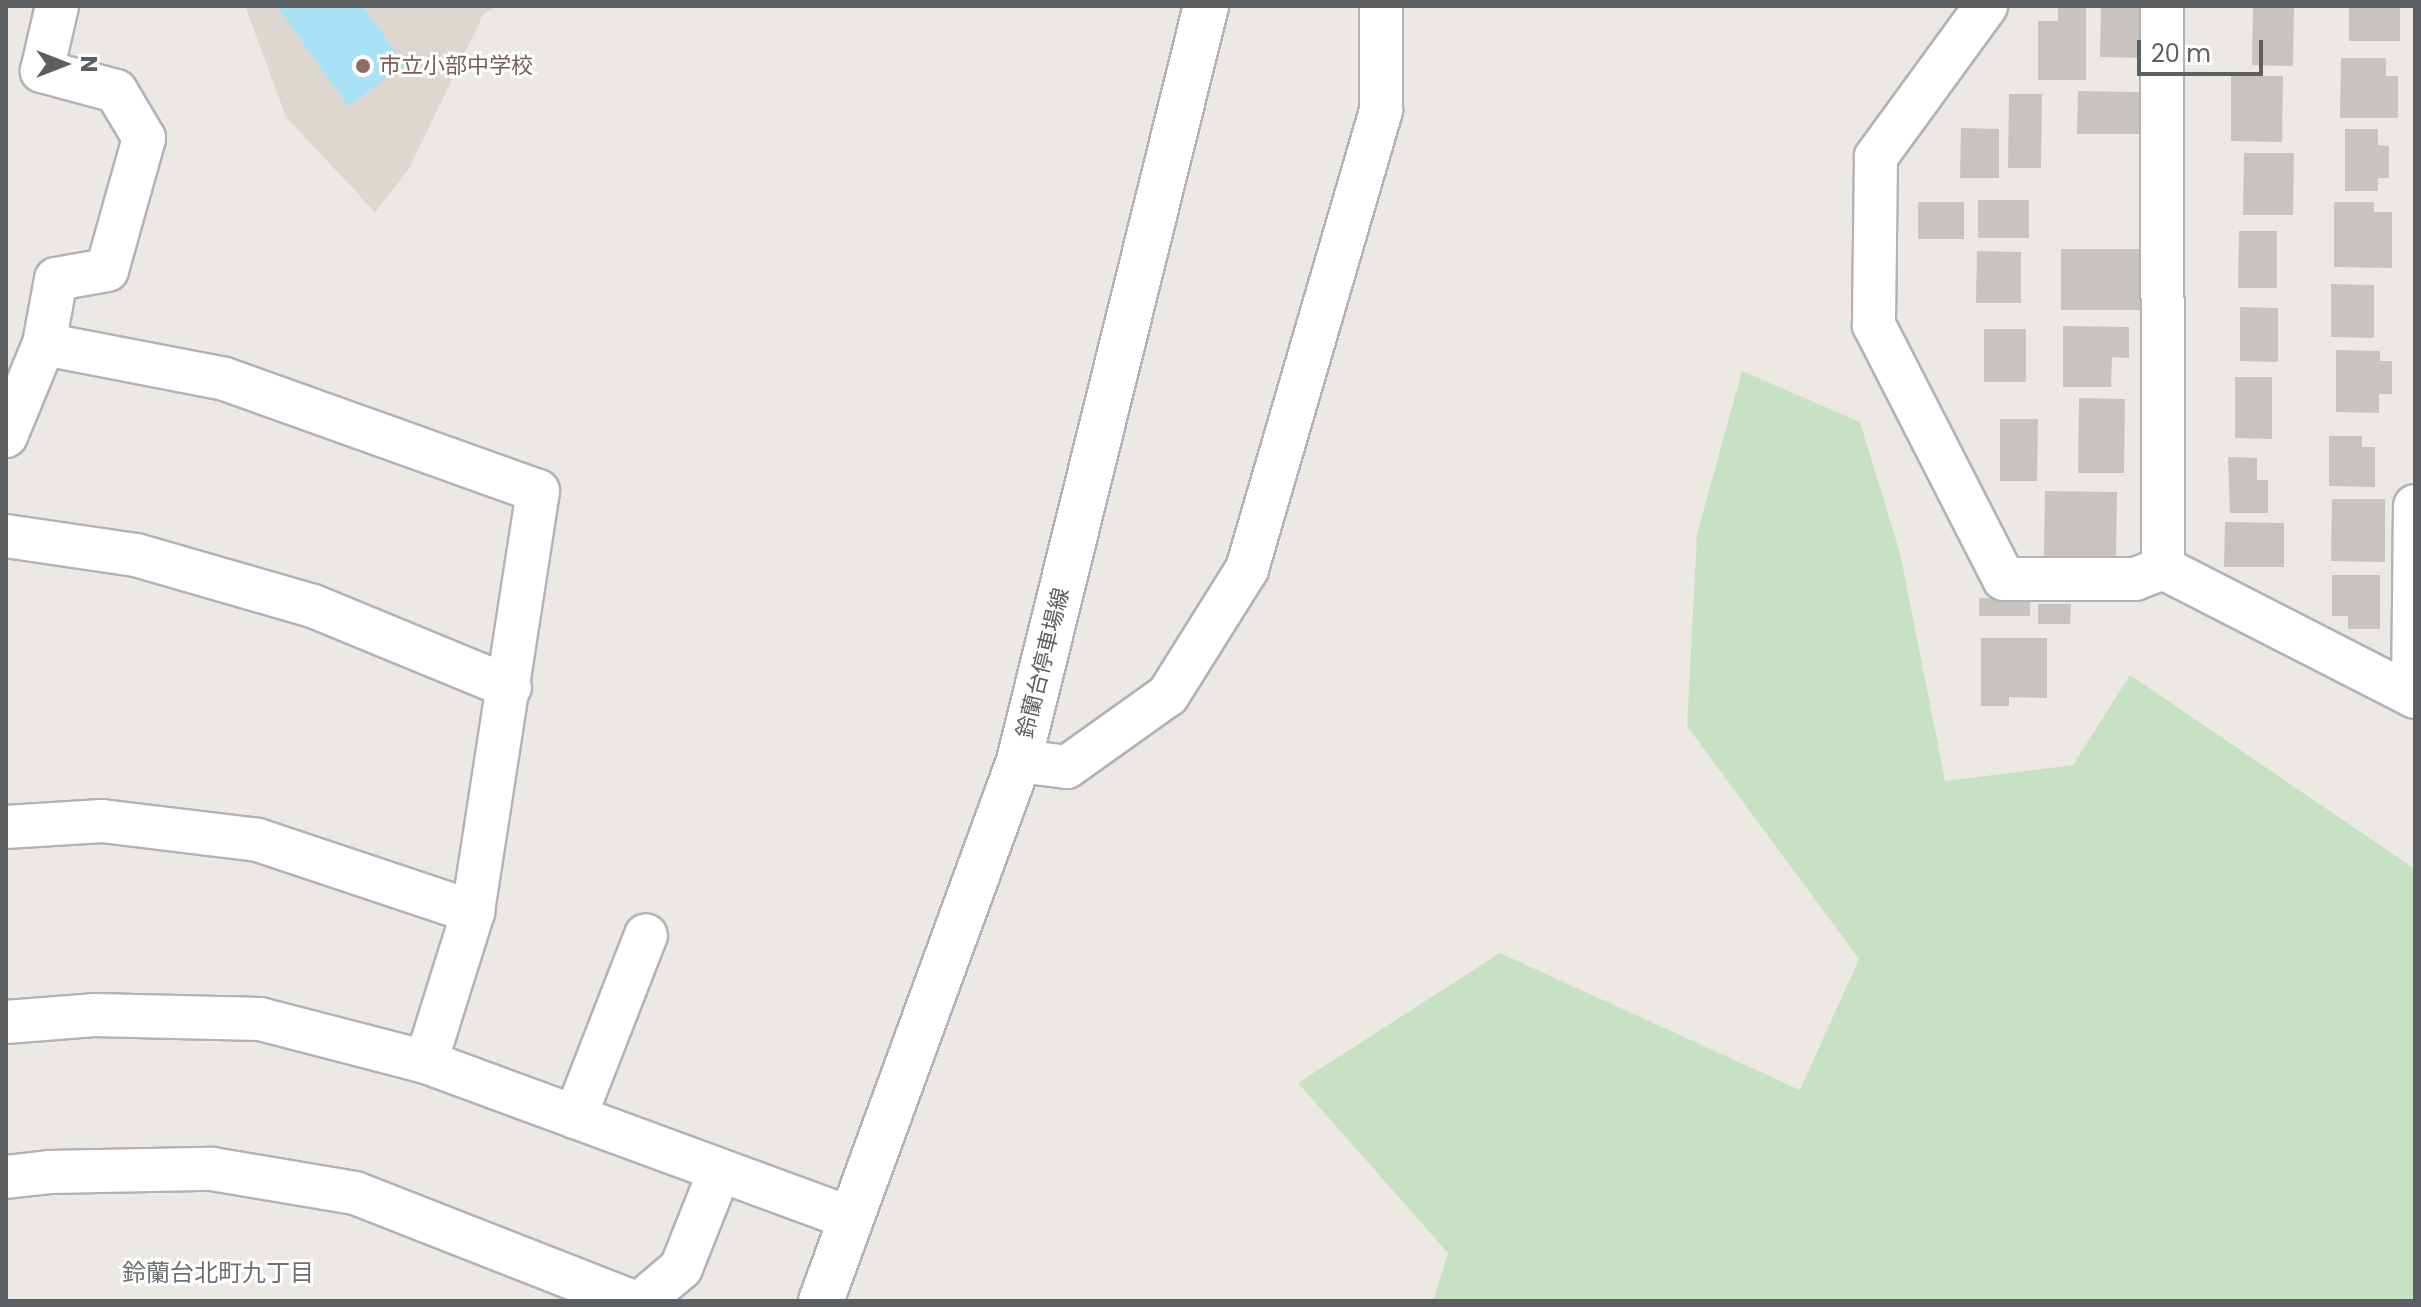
<!DOCTYPE html>
<meta charset="utf-8">
<style>
body{margin:0}
#map{position:relative;width:2421px;height:1307px;overflow:hidden;background:#ece8e3;font-family:Poppins,"Noto Sans JP",sans-serif}
div>[style]{position:absolute}
.education>*{inset:0;background:#dcd8d1}
.green>*{inset:0;background:#c7e2c2}
.water>*{inset:0;background:#a9e2f6}
.building>*{inset:0;background:#c8c3bf}
.roads{filter:drop-shadow(2px 0 #b0b4b7) drop-shadow(-2px 0 #b0b4b7) drop-shadow(0 2px #b0b4b7) drop-shadow(0 -2px #b0b4b7)}
.street>*{height:42px;margin:-21px;padding:0 21px;transform-origin:21px;border-radius:21px;background:#fff}
.secondary>*{height:44px;margin:-22px;padding:0 22px;transform-origin:22px;border-radius:22px;background:#fff}
.dots>*{width:22px;height:22px;translate:-50% -50%;box-sizing:border-box;border:4px solid #fff;border-radius:50%}
span{translate:-50% -50%;white-space:nowrap;text-align:center;line-height:1.15;-webkit-text-stroke:6px #fff;paint-order:stroke}
.education-label{font-size:22px;color:#785e54}
.left{translate:0 -50%;text-align:left}
.street-label{font-size:22px;color:#5b5f62}
.neighbourhood-label{font-size:24px;color:#6c7174}
.frame{position:absolute;inset:0;border:8px solid #5b5f62;pointer-events:none}
.north{position:absolute;left:24px;top:24px;width:80px;height:80px;-webkit-text-stroke:6px #fff;paint-order:stroke;rotate:90deg;font-size:22px;font-weight:700;line-height:32px;text-align:center;color:#5b5f62}
.north::after{content:'';display:block;margin:auto;width:28px;height:36px;background:#5b5f62;clip-path:polygon(50% 0,100% 100%,50% 72%,0 100%)}
.scale{position:absolute;left:2137px;top:40px;width:126px;height:36px;box-sizing:border-box;border:4px solid #5b5f62;border-top:0;padding-left:10px;font-size:24px;line-height:28px;white-space:nowrap;color:#5b5f62;-webkit-text-stroke:6px #fff;paint-order:stroke}
</style>
<div id="map">
<div class="education">
<i style="clip-path:polygon(245px 6px,496px 6px,483px 15px,409px 169px,375px 212px,286px 117px)"></i>
</div>
<div class="green">
<i style="clip-path:polygon(1742px 371px,1860px 422px,1900px 553px,1945px 781px,2073px 765px,2130px 675px,2415px 869px,2415px 1301px,1433px 1301px,1448px 1253px,1298px 1083px,1500px 953px,1800px 1090px,1859px 959px,1687px 726px,1697px 534px)"></i>
</div>
<div class="water">
<i style="clip-path:polygon(277px 6px,362px 6px,405px 65px,348px 106px)"></i>
</div>
<div class="building">
<i style="clip-path:polygon(2058px 6px,2086px 6px,2086px 80px,2038px 80px,2038px 21px,2058px 21px)"></i>
<i style="clip-path:polygon(2101px 6px,2150px 6px,2150px 58px,2100px 57px)"></i>
<i style="clip-path:polygon(2349px 6px,2400px 6px,2400px 41px,2349px 41px)"></i>
<i style="clip-path:polygon(2253px 7px,2294px 7px,2293px 66px,2252px 65px)"></i>
<i style="clip-path:polygon(2341px 58px,2386px 58px,2386px 76px,2398px 76px,2398px 118px,2340px 118px)"></i>
<i style="clip-path:polygon(2231px 76px,2283px 76px,2282px 142px,2231px 141px)"></i>
<i style="clip-path:polygon(2078px 91px,2139px 92px,2139px 134px,2077px 134px)"></i>
<i style="clip-path:polygon(2009px 94px,2042px 94px,2041px 168px,2008px 168px)"></i>
<i style="clip-path:polygon(1961px 128px,1999px 129px,1999px 178px,1960px 178px)"></i>
<i style="clip-path:polygon(2345px 129px,2378px 129px,2378px 145px,2389px 146px,2389px 178px,2378px 178px,2378px 191px,2345px 191px)"></i>
<i style="clip-path:polygon(2244px 153px,2294px 153px,2293px 215px,2243px 215px)"></i>
<i style="clip-path:polygon(1978px 200px,2029px 200px,2029px 238px,1978px 238px)"></i>
<i style="clip-path:polygon(1918px 202px,1964px 202px,1964px 239px,1918px 239px)"></i>
<i style="clip-path:polygon(2334px 202px,2374px 202px,2374px 212px,2392px 212px,2392px 268px,2334px 267px)"></i>
<i style="clip-path:polygon(2239px 231px,2277px 231px,2277px 288px,2238px 288px)"></i>
<i style="clip-path:polygon(2061px 249px,2141px 249px,2140px 310px,2061px 310px)"></i>
<i style="clip-path:polygon(1977px 251px,2021px 252px,2021px 303px,1976px 303px)"></i>
<i style="clip-path:polygon(2331px 284px,2374px 285px,2374px 338px,2331px 337px)"></i>
<i style="clip-path:polygon(2240px 307px,2278px 308px,2278px 362px,2240px 361px)"></i>
<i style="clip-path:polygon(2063px 326px,2129px 327px,2129px 358px,2112px 357px,2111px 387px,2063px 387px)"></i>
<i style="clip-path:polygon(1984px 329px,2026px 329px,2026px 382px,1984px 382px)"></i>
<i style="clip-path:polygon(2336px 350px,2380px 351px,2380px 361px,2392px 361px,2392px 394px,2379px 394px,2379px 413px,2336px 412px)"></i>
<i style="clip-path:polygon(2235px 377px,2272px 377px,2272px 439px,2235px 438px)"></i>
<i style="clip-path:polygon(2079px 398px,2125px 399px,2124px 473px,2078px 473px)"></i>
<i style="clip-path:polygon(2000px 419px,2038px 419px,2037px 481px,2000px 481px)"></i>
<i style="clip-path:polygon(2329px 436px,2362px 436px,2362px 447px,2375px 447px,2375px 487px,2329px 486px)"></i>
<i style="clip-path:polygon(2228px 457px,2257px 458px,2257px 480px,2268px 480px,2268px 513px,2230px 513px)"></i>
<i style="clip-path:polygon(2045px 491px,2117px 492px,2116px 556px,2044px 556px)"></i>
<i style="clip-path:polygon(2332px 499px,2385px 499px,2385px 562px,2331px 561px)"></i>
<i style="clip-path:polygon(2225px 522px,2284px 523px,2284px 567px,2224px 567px)"></i>
<i style="clip-path:polygon(2332px 575px,2380px 575px,2380px 629px,2348px 629px,2348px 616px,2332px 616px)"></i>
<i style="clip-path:polygon(1979px 598px,2030px 599px,2030px 616px,1979px 616px)"></i>
<i style="clip-path:polygon(2038px 604px,2071px 604px,2070px 624px,2038px 624px)"></i>
<i style="clip-path:polygon(1981px 638px,2047px 638px,2047px 698px,2009px 697px,2009px 706px,1981px 706px)"></i>
</div>
<div class="roads">
<div class="street">
<i style="left:1986px;top:6px;width:187px;rotate:126.1deg"></i>
<i style="left:1876px;top:157px;width:168px;rotate:90.7deg"></i>
<i style="left:1874px;top:325px;width:285px;rotate:62.9deg"></i>
<i style="left:2004px;top:579px;width:131px"></i>
<i style="left:2135px;top:579px;width:30px;rotate:-21deg"></i>
<i style="left:2163px;top:568px;width:283px;rotate:27.1deg"></i>
<i style="left:2162px;top:6px;width:562px;rotate:89.9deg"></i>
<i style="left:44px;top:344px;width:184px;rotate:10.9deg"></i>
<i style="left:225px;top:379px;width:332px;rotate:19.7deg"></i>
<i style="left:538px;top:491px;width:426px;rotate:98.8deg"></i>
<i style="left:473px;top:912px;width:157px;rotate:107.4deg"></i>
<i style="left:6px;top:436px;width:100px;rotate:-67.6deg"></i>
<i style="left:44px;top:344px;width:66px;rotate:-79.5deg"></i>
<i style="left:56px;top:279px;width:52px;rotate:-10deg"></i>
<i style="left:107px;top:270px;width:137px;rotate:-74.3deg"></i>
<i style="left:144px;top:138px;width:55px;rotate:-120.8deg"></i>
<i style="left:116px;top:91px;width:77px;rotate:-164.9deg"></i>
<i style="left:42px;top:71px;width:67px;rotate:-77deg"></i>
<i style="left:6px;top:536px;width:131px;rotate:8.3deg"></i>
<i style="left:136px;top:555px;width:184px;rotate:16.1deg"></i>
<i style="left:313px;top:606px;width:213px;rotate:22.4deg"></i>
<i style="left:2413px;top:696px;width:190px;rotate:-89.4deg"></i>
<i style="left:1019px;top:761px;width:48px;rotate:7.1deg"></i>
<i style="left:1067px;top:767px;width:124px;rotate:-35.5deg"></i>
<i style="left:1168px;top:695px;width:149px;rotate:-57.9deg"></i>
<i style="left:1247px;top:569px;width:478px;rotate:-73.7deg"></i>
<i style="left:1381px;top:110px;width:104px;rotate:-90deg"></i>
<i style="left:6px;top:827px;width:96px;rotate:-3.6deg"></i>
<i style="left:102px;top:821px;width:157px;rotate:6.9deg"></i>
<i style="left:258px;top:840px;width:227px;rotate:18.5deg"></i>
<i style="left:6px;top:1022px;width:88px;rotate:-4.5deg"></i>
<i style="left:94px;top:1015px;width:166px;rotate:1.4deg"></i>
<i style="left:260px;top:1019px;width:171px;rotate:14.5deg"></i>
<i style="left:426px;top:1062px;width:452px;rotate:20.2deg"></i>
<i style="left:575px;top:1117px;width:195px;rotate:-68.7deg"></i>
<i style="left:6px;top:1177px;width:43px;rotate:-6.6deg"></i>
<i style="left:49px;top:1172px;width:163px;rotate:-1.1deg"></i>
<i style="left:212px;top:1169px;width:145px;rotate:9.5deg"></i>
<i style="left:355px;top:1193px;width:295px;rotate:21.4deg"></i>
<i style="left:642px;top:1301px;width:51px;rotate:-40.2deg"></i>
<i style="left:681px;top:1268px;width:105px;rotate:-68.3deg"></i>
</div>
<div class="secondary">
<i style="left:821px;top:1301px;width:575px;rotate:-69.86deg"></i>
<i style="left:1019px;top:761px;width:778px;rotate:-76.09deg"></i>
</div>
</div>
<div class="dots">
<i style="left:363px;top:66px;background:#8d6e63"></i>
</div>
<div class="education-label">
<span class="left" style="left:379px;top:66px">市立小部中学校</span>
</div>
<div class="street-label">
<span style="left:1043px;top:663px;rotate:-76deg">鈴蘭台停車場線</span>
</div>
<div class="neighbourhood-label">
<span style="left:218px;top:1273px">鈴蘭台北町九丁目</span>
</div>
<div class="frame"></div>
<div class="north">N</div>
<div class="scale">20 m</div>
</div>
